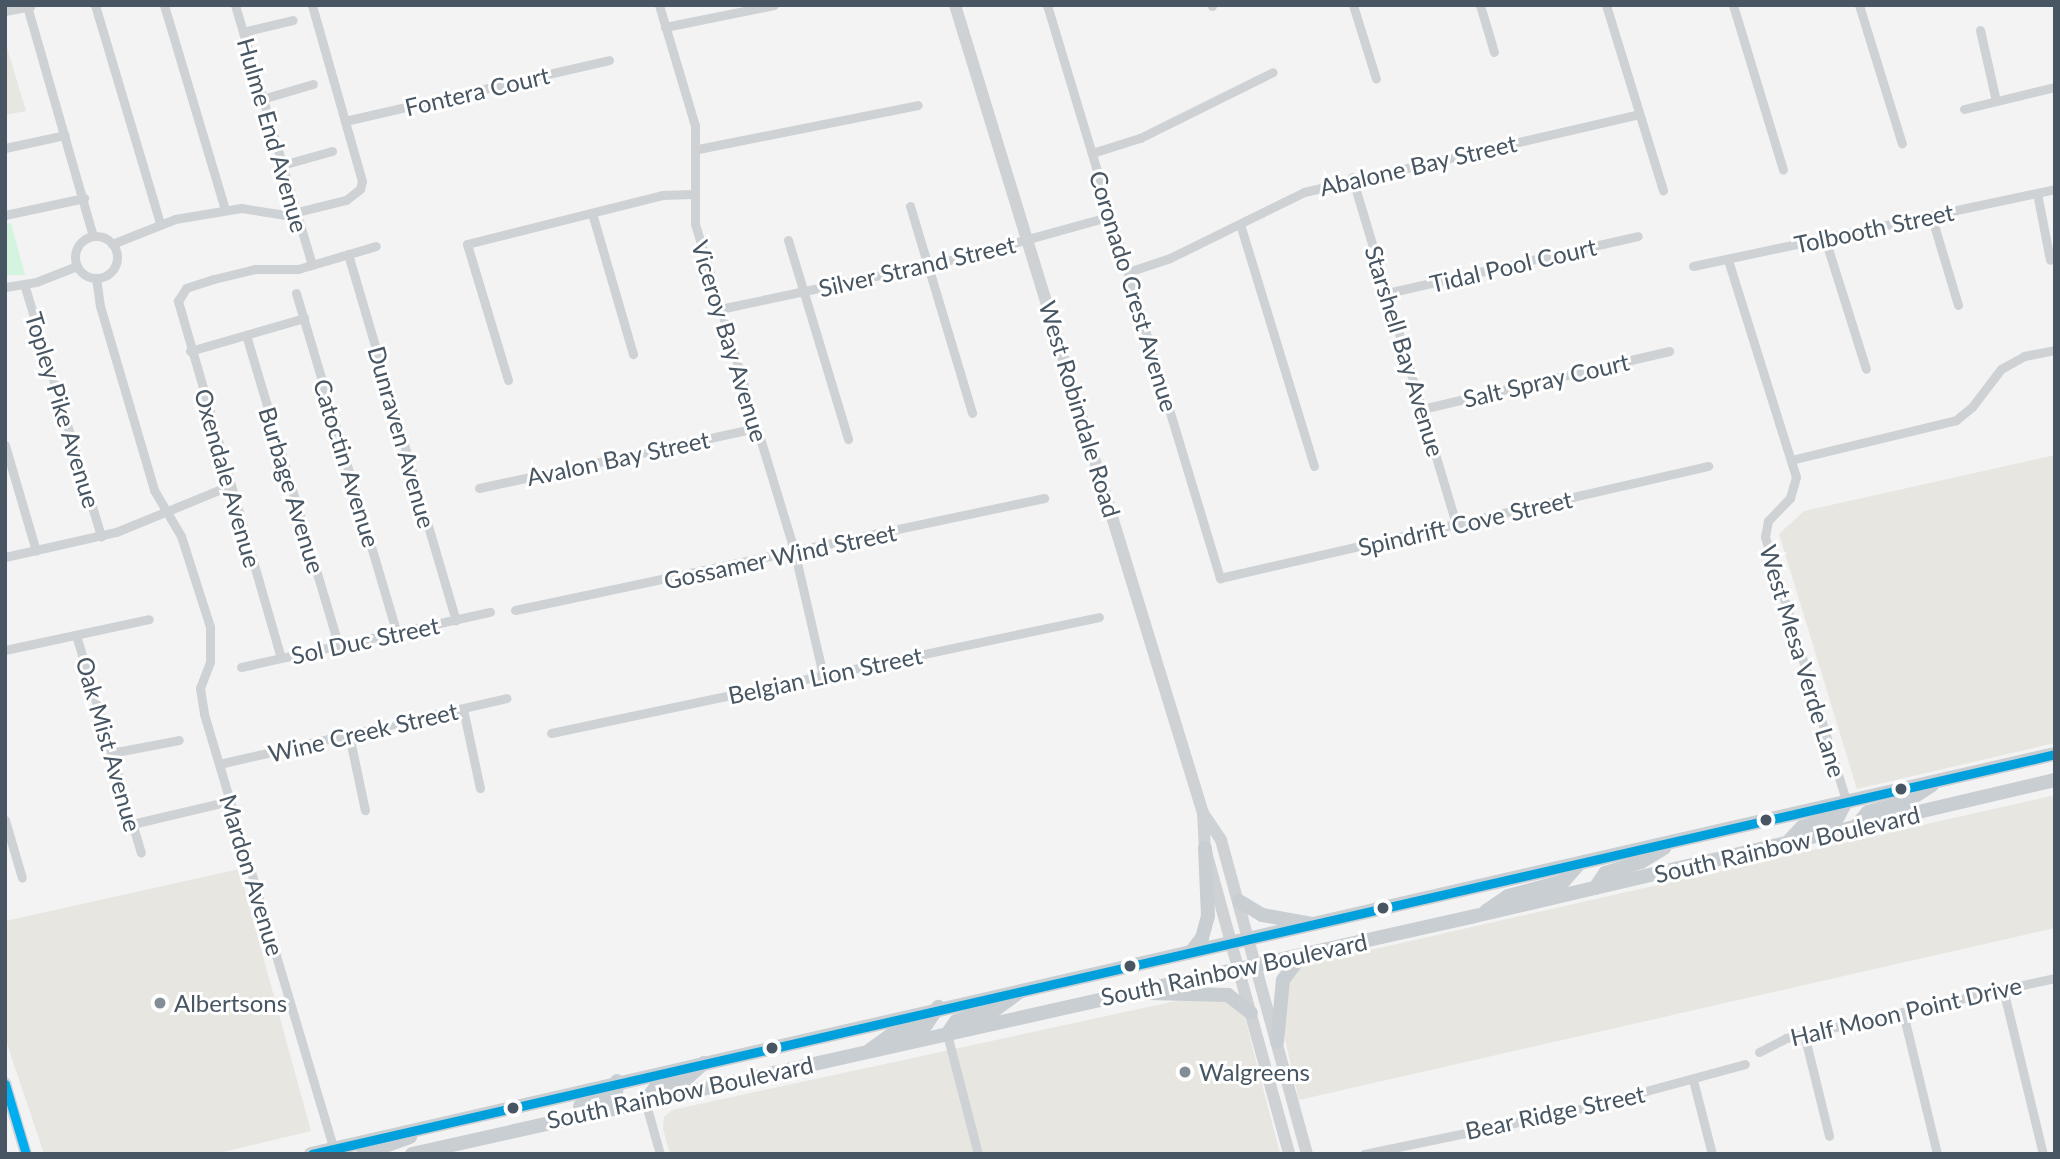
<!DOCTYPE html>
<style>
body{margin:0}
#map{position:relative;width:2060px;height:1159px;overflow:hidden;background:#f3f3f3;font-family:Lato,sans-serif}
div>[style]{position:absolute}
.commercial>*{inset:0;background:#e7e6e1}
.green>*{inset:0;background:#d5f4e0}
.street>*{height:9px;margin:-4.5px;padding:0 4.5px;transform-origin:4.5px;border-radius:4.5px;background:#ced2d4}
.street>.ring{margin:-4.5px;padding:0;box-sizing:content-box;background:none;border:9px solid #ced2d4;border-radius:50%}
.secondary>*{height:12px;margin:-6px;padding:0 6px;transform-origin:6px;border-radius:6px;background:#ced2d5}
.primary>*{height:14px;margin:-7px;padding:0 7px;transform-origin:7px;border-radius:7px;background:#c9ced2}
.bus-1>*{height:9px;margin:-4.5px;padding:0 4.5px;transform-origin:4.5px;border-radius:4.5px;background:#00a0dc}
.bus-2>*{height:9px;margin:-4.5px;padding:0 4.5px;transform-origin:4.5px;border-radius:4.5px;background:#00adef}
.dots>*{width:19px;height:19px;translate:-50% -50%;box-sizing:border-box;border:4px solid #fff;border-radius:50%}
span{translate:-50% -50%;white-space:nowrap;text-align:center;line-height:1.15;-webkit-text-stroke:6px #fff;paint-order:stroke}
.street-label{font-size:24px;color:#475662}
.poi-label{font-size:24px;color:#475662}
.left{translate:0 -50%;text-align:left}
.frame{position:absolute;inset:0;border:7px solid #475662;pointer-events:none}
</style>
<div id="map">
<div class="commercial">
<i style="clip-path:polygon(5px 41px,26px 111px,5px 115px)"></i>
<i style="clip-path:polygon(2055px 455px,2055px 743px,1857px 789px,1779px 534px,1804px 511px)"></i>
<i style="clip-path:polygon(2055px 795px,2055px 928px,1299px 1100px,1284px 1035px,1288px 980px,1300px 966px)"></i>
<i style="clip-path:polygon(239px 869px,311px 1131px,215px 1154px,44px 1154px,5px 1038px,5px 921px)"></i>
<i style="clip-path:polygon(1185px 999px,1228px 1001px,1244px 1014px,1280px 1154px,670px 1154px,663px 1129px,664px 1117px,672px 1110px)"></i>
</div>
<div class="green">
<i style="clip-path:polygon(11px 223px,25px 275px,5px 275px,5px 224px)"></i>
</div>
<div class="street">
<i style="left:95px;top:5px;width:227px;rotate:73.4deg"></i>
<i style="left:164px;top:5px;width:214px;rotate:73.4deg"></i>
<i style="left:235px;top:5px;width:271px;rotate:73.5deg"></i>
<i style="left:659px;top:5px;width:126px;rotate:73.4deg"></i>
<i style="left:695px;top:126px;width:98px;rotate:90deg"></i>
<i style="left:695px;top:224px;width:345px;rotate:73.1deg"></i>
<i style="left:795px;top:554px;width:124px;rotate:77deg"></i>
<i style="left:1047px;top:5px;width:599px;rotate:73.2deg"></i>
<i style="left:1220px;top:578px;width:501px;rotate:-12.93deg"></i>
<i style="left:1212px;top:5px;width:1px;rotate:90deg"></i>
<i style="left:1353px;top:5px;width:77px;rotate:72.7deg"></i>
<i style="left:1480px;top:5px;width:49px;rotate:73.4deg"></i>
<i style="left:1606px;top:5px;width:194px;rotate:72.9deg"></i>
<i style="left:1733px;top:5px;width:172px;rotate:73.1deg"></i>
<i style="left:1859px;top:5px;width:145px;rotate:72.8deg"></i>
<i style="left:27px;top:6px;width:239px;rotate:74deg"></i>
<i style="left:5px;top:11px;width:26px;rotate:-11deg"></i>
<i style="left:665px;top:27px;width:111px;rotate:-11.4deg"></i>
<i style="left:1980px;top:30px;width:73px;rotate:77.3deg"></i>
<i style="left:243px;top:32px;width:51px;rotate:-13.5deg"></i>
<i style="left:262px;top:99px;width:53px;rotate:-16.4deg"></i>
<i style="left:1964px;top:109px;width:94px;rotate:-13.6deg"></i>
<i style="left:345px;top:121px;width:271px;rotate:-13deg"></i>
<i style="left:5px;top:148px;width:61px;rotate:-12.2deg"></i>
<i style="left:698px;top:149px;width:224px;rotate:-11.3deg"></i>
<i style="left:1092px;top:153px;width:50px;rotate:-17.4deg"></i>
<i style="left:1140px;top:138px;width:148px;rotate:-26.4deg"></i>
<i style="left:282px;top:165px;width:52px;rotate:-15.6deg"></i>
<i style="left:1352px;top:177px;width:364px;rotate:73.3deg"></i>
<i style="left:2037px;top:193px;width:68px;rotate:79deg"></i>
<i style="left:910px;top:206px;width:216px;rotate:73.3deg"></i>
<i style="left:592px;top:213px;width:147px;rotate:73.8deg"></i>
<i style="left:5px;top:215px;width:81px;rotate:-12.1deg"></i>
<i style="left:1931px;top:215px;width:94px;rotate:73.3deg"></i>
<i style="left:1240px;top:224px;width:253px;rotate:73deg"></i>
<i class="ring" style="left:75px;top:236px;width:33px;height:33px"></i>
<i style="left:1825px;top:239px;width:136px;rotate:72.5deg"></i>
<i style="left:788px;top:240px;width:208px;rotate:73.2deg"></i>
<i style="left:112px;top:244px;width:68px;rotate:-21.6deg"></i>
<i style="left:175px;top:219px;width:67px;rotate:-9.5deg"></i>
<i style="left:241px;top:208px;width:45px;rotate:9deg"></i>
<i style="left:285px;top:215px;width:63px;rotate:-13.8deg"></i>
<i style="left:346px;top:200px;width:18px;rotate:-38deg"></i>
<i style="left:360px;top:189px;width:8px;rotate:-76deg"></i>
<i style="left:362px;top:181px;width:183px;rotate:-105.9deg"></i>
<i style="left:348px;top:254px;width:382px;rotate:73.6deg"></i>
<i style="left:1728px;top:260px;width:227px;rotate:72.6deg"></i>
<i style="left:1796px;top:477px;width:22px;rotate:106deg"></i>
<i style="left:1790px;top:498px;width:32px;rotate:134deg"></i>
<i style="left:1768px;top:521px;width:16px;rotate:101deg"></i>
<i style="left:1765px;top:537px;width:276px;rotate:72.9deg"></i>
<i style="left:1693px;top:266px;width:370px;rotate:-12deg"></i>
<i style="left:1128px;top:272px;width:44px;rotate:-18.4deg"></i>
<i style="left:1170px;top:258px;width:149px;rotate:-26.2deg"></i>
<i style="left:1304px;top:192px;width:344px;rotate:-13.1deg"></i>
<i style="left:96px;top:278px;width:28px;rotate:82deg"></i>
<i style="left:100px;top:306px;width:192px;rotate:73.6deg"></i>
<i style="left:154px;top:490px;width:53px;rotate:59.6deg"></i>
<i style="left:181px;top:536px;width:96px;rotate:72.3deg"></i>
<i style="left:210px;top:627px;width:35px;rotate:90deg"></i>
<i style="left:210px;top:662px;width:28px;rotate:111deg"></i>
<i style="left:200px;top:688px;width:26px;rotate:81deg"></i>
<i style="left:204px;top:714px;width:454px;rotate:73.4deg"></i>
<i style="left:24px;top:284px;width:264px;rotate:73deg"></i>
<i style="left:5px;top:287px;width:31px;rotate:-9deg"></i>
<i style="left:36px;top:282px;width:44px;rotate:-21.3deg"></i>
<i style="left:296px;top:293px;width:355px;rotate:73.5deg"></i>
<i style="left:1387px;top:293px;width:257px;rotate:-12.8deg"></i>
<i style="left:720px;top:309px;width:241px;rotate:-12deg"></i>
<i style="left:956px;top:259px;width:161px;rotate:-15.5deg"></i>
<i style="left:246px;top:335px;width:325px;rotate:73.4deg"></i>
<i style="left:190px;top:351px;width:119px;rotate:-16.1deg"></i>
<i style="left:508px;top:380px;width:142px;rotate:-106.8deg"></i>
<i style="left:467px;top:244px;width:201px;rotate:-14.1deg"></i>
<i style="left:662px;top:195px;width:31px;rotate:-2deg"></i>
<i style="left:1422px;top:409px;width:254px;rotate:-13.2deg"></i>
<i style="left:5px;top:445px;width:110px;rotate:73.7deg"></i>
<i style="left:1791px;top:460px;width:170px;rotate:-13.6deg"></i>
<i style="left:1956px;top:420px;width:21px;rotate:-39deg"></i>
<i style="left:1972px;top:407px;width:48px;rotate:-52.7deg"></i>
<i style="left:2001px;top:369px;width:26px;rotate:-29deg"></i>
<i style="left:2024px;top:356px;width:32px;rotate:-11deg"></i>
<i style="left:479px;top:488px;width:283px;rotate:-12.2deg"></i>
<i style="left:5px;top:557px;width:114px;rotate:-12.7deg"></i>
<i style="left:116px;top:532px;width:122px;rotate:-22.2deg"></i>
<i style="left:515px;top:610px;width:541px;rotate:-11.95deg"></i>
<i style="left:76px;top:635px;width:227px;rotate:73.4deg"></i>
<i style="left:5px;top:650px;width:147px;rotate:-12.1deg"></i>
<i style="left:281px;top:658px;width:372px;rotate:-106.1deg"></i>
<i style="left:178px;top:301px;width:15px;rotate:-58deg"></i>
<i style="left:186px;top:288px;width:29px;rotate:-18deg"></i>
<i style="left:214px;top:279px;width:42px;rotate:-13.7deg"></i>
<i style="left:255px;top:269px;width:43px"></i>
<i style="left:298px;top:269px;width:81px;rotate:-16.4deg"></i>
<i style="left:241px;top:667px;width:255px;rotate:-12.5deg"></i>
<i style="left:463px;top:709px;width:81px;rotate:77.9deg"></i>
<i style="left:551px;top:733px;width:560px;rotate:-11.95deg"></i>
<i style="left:349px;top:735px;width:77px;rotate:78deg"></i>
<i style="left:111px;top:753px;width:69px;rotate:-10.8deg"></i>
<i style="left:219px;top:764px;width:295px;rotate:-12.9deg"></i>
<i style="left:5px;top:820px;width:60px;rotate:73.7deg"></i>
<i style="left:132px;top:824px;width:101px;rotate:-13.2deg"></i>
<i style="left:2003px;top:989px;width:170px;rotate:76.4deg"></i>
<i style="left:1903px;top:1013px;width:145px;rotate:76.4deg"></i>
<i style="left:947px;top:1034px;width:124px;rotate:75.5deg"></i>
<i style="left:1804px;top:1034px;width:105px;rotate:76.2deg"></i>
<i style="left:1759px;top:1052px;width:30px;rotate:-27deg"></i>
<i style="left:1786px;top:1038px;width:276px;rotate:-12.6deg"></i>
<i style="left:1693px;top:1080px;width:76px;rotate:75.6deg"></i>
<i style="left:645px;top:1101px;width:55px;rotate:74.2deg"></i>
<i style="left:1364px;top:1154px;width:217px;rotate:-11.7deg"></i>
<i style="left:1576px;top:1110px;width:175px;rotate:-15.2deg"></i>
</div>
<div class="secondary">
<i style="left:955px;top:5px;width:845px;rotate:72.94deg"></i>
<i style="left:1203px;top:813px;width:35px;rotate:87deg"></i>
<i style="left:1205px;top:848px;width:317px;rotate:74.6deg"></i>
<i style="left:1203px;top:813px;width:32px;rotate:56deg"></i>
<i style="left:1221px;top:840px;width:326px;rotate:74.7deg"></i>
<i style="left:5px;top:1083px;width:74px;rotate:73.5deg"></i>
</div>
<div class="primary">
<i style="left:1854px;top:829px;width:22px;rotate:-51deg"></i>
<i style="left:1868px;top:812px;width:39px;rotate:-15deg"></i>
<i style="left:1906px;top:802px;width:31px;rotate:-33deg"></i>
<i style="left:1786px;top:844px;width:23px;rotate:-47deg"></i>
<i style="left:1802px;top:827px;width:37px;rotate:-16deg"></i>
<i style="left:1838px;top:817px;width:18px;rotate:-63deg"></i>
<i style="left:1595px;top:888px;width:18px;rotate:-56deg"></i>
<i style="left:1605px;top:873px;width:38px;rotate:-17deg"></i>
<i style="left:1641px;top:862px;width:27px;rotate:-31deg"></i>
<i style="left:1239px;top:901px;width:27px;rotate:31deg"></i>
<i style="left:1262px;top:915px;width:52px;rotate:10deg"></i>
<i style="left:1486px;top:911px;width:27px;rotate:-34deg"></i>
<i style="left:1508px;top:896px;width:58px;rotate:-15deg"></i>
<i style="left:1564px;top:881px;width:23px;rotate:-49deg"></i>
<i style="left:1191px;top:952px;width:18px;rotate:-52deg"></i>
<i style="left:1202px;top:938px;width:23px;rotate:-75deg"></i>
<i style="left:1208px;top:916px;width:68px;rotate:-92.5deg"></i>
<i style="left:1149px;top:993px;width:79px;rotate:1.5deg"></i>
<i style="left:1228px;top:995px;width:29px;rotate:38deg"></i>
<i style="left:947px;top:1034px;width:16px;rotate:-55deg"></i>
<i style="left:956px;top:1021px;width:42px;rotate:-16.7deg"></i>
<i style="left:996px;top:1009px;width:29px;rotate:-36deg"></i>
<i style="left:1277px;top:1042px;width:62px;rotate:-84.5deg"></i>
<i style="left:1283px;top:980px;width:31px;rotate:-53deg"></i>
<i style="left:870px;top:1050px;width:27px;rotate:-36deg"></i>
<i style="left:892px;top:1034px;width:35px;rotate:-15deg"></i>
<i style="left:926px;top:1025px;width:22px;rotate:-56deg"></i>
<i style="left:645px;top:1101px;width:18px;rotate:-52deg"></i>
<i style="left:656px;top:1087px;width:31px;rotate:-15deg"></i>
<i style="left:686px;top:1079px;width:24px;rotate:-42deg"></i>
<i style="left:580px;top:1106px;width:38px;rotate:-17deg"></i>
<i style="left:616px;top:1095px;width:14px;rotate:-86deg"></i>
<i style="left:311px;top:1154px;width:1789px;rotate:-12.92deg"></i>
<i style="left:363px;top:1154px;width:50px;rotate:-19.9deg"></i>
<i style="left:412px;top:1154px;width:1089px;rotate:-12.62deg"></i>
<i style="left:1475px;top:916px;width:596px;rotate:-13.2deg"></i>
</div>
<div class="bus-1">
<i style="left:312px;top:1154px;width:1788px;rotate:-12.92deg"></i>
</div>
<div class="bus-2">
<i style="left:5px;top:1084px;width:73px;rotate:73.3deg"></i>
</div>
<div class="dots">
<i style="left:1901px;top:789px;background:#475662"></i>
<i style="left:1766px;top:820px;background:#475662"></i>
<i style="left:1383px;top:908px;background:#475662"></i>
<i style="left:1130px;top:966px;background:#475662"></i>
<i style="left:160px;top:1003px;background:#838d95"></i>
<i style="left:772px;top:1048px;background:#475662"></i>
<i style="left:1185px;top:1072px;background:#838d95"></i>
<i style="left:513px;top:1108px;background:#475662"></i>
</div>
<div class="street-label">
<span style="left:477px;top:91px;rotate:-13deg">Fontera Court</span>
<span style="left:273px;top:135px;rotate:74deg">Hulme End Avenue</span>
<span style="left:1418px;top:165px;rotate:-13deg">Abalone Bay Street</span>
<span style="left:1874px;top:228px;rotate:-12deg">Tolbooth Street</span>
<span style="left:1513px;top:265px;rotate:-13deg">Tidal Pool Court</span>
<span style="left:917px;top:266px;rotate:-13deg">Silver Strand Street</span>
<span style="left:1134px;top:291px;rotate:73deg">Coronado Crest Avenue</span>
<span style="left:730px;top:341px;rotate:73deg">Viceroy Bay Avenue</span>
<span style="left:1405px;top:351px;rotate:73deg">Starshell Bay Avenue</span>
<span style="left:1546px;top:380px;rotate:-13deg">Salt Spray Court</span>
<span style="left:1080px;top:409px;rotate:73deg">West Robindale Road</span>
<span style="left:63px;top:410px;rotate:73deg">Topley Pike Avenue</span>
<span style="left:402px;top:437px;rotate:74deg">Dunraven Avenue</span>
<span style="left:618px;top:458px;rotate:-12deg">Avalon Bay Street</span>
<span style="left:347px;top:463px;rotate:73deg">Catoctin Avenue</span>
<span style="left:228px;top:478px;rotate:74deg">Oxendale Avenue</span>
<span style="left:292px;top:490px;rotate:73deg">Burbage Avenue</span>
<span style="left:1465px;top:523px;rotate:-13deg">Spindrift Cove Street</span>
<span style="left:780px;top:556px;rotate:-12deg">Gossamer Wind Street</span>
<span style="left:365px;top:640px;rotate:-12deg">Sol Duc Street</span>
<span style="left:1803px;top:661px;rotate:73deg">West Mesa Verde Lane</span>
<span style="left:825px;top:675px;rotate:-12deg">Belgian Lion Street</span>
<span style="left:363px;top:732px;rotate:-13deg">Wine Creek Street</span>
<span style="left:109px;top:744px;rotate:74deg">Oak Mist Avenue</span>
<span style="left:1787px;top:844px;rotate:-13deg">South Rainbow Boulevard</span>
<span style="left:252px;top:875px;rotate:73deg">Mardon Avenue</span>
<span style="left:1234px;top:969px;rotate:-12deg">South Rainbow Boulevard</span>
<span style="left:1906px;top:1011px;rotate:-13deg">Half Moon Point Drive</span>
<span style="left:680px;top:1092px;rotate:-12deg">South Rainbow Boulevard</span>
<span style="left:1555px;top:1112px;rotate:-12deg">Bear Ridge Street</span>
</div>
<div class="poi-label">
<span class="left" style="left:174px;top:1003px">Albertsons</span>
<span class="left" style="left:1199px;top:1072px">Walgreens</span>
</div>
<div class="frame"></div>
</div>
